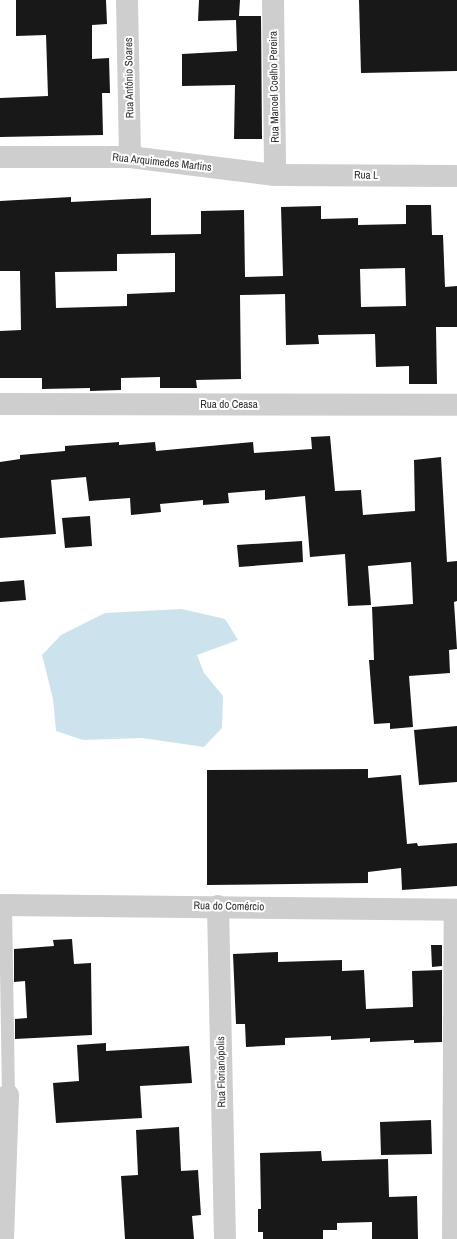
<!DOCTYPE html>
<meta charset="utf-8">
<style>
body{margin:0}
#map{position:relative;width:457px;height:1239px;overflow:hidden;background:#fff;font-family:"Archivo Narrow",sans-serif}
div>[style]{position:absolute}
.water>*{inset:0;background:#cce3ed}
.building>*{inset:0;background:#181818}
.service>*{height:13px;margin:-6.5px;padding:0 6.5px;transform-origin:6.5px;border-radius:6.5px;background:#cecece}
.minor>*{height:22px;margin:-11px;padding:0 11px;transform-origin:11px;border-radius:11px;background:#cecece}
span{translate:-50% -50%;white-space:nowrap;text-align:center;line-height:1.15;-webkit-text-stroke:4px #fff;paint-order:stroke}
.street-label{font-size:11px;color:#313131}
</style>
<div id="map">
<div class="water">
<i style="clip-path:polygon(182px 609px,225px 619px,238px 640px,197px 655px,204px 673px,223px 696px,222px 728px,204px 747px,142px 738px,83px 740px,56px 731px,53px 699px,42px 655px,61px 635px,105px 613px)"></i>
</div>
<div class="building">
<i style="clip-path:polygon(16px 0,106px 0,107px 24px,92px 25px,92px 59px,109px 58px,110px 93px,102px 93px,103px 135px,0 137px,0 98px,48px 96px,46px 35px,16px 36px)"></i>
<i style="clip-path:polygon(199px 0,240px 0,239px 16px,261px 16px,262px 139px,234px 139px,235px 85px,182px 86px,182px 54px,237px 51px,236px 20px,198px 21px)"></i>
<i style="clip-path:polygon(359px 0,457px 0,457px 71px,361px 73px)"></i>
<i style="clip-path:polygon(evenodd,71px 197px,71px 202px,151px 198px,151px 235px,201px 234px,201px 211px,244px 210px,245px 277px,283px 276px,281px 207px,321px 206px,321px 219px,358px 218px,358px 225px,406px 224px,406px 205px,431px 205px,432px 235px,443px 235px,445px 287px,457px 286px,457px 327px,436px 327px,437px 384px,409px 384px,409px 366px,376px 367px,375px 334px,318px 335px,319px 344px,286px 345px,285px 294px,240px 295px,241px 379px,196px 380px,197px 388px,160px 388px,160px 377px,121px 378px,121px 390px,90px 391px,90px 388px,42px 389px,42px 378px,0 378px,0 331px,21px 330px,20px 271px,0 271px,0 201px,71px 197px,175px 253px,175px 292px,127px 294px,127px 306px,56px 308px,55px 272px,117px 271px,117px 254px,175px 253px,71px 197px,405px 268px,406px 306px,361px 307px,360px 269px,405px 268px)"></i>
<i style="clip-path:polygon(330px 436px,335px 491px,361px 490px,363px 515px,415px 511px,414px 460px,441px 457px,447px 562px,457px 561px,457px 601px,454px 602px,457px 649px,449px 650px,450px 673px,409px 676px,413px 727px,390px 729px,390px 723px,374px 724px,369px 660px,374px 660px,372px 607px,413px 604px,411px 562px,368px 566px,371px 605px,348px 606px,345px 554px,310px 557px,305px 496px,265px 500px,265px 490px,228px 493px,229px 503px,203px 505px,203px 500px,160px 504px,161px 512px,131px 515px,130px 498px,89px 501px,86px 477px,51px 480px,56px 534px,0 538px,0 462px,20px 459px,20px 455px,65px 451px,65px 446px,119px 442px,119px 445px,155px 442px,156px 451px,253px 442px,254px 453px,312px 449px,311px 437px)"></i>
<i style="clip-path:polygon(90px 516px,92px 546px,65px 548px,62px 518px)"></i>
<i style="clip-path:polygon(302px 541px,303px 562px,239px 567px,237px 545px)"></i>
<i style="clip-path:polygon(24px 580px,26px 600px,0 602px,0 582px)"></i>
<i style="clip-path:polygon(457px 726px,457px 782px,419px 785px,414px 730px)"></i>
<i style="clip-path:polygon(368px 769px,368px 778px,401px 775px,407px 844px,417px 843px,418px 846px,457px 843px,457px 886px,402px 890px,401px 868px,368px 872px,368px 883px,207px 885px,207px 770px)"></i>
<i style="clip-path:polygon(72px 939px,74px 964px,91px 963px,92px 1035px,15px 1039px,15px 1019px,27px 1018px,25px 981px,14px 982px,14px 949px,54px 946px,53px 940px)"></i>
<i style="clip-path:polygon(431px 945px,442px 945px,442px 966px,432px 967px)"></i>
<i style="clip-path:polygon(278px 952px,278px 962px,342px 960px,342px 971px,364px 970px,366px 1009px,413px 1007px,412px 971px,442px 970px,442px 1042px,414px 1043px,414px 1040px,370px 1042px,370px 1038px,331px 1040px,331px 1036px,285px 1038px,285px 1045px,246px 1047px,245px 1024px,236px 1024px,233px 954px)"></i>
<i style="clip-path:polygon(106px 1043px,106px 1051px,189px 1046px,192px 1083px,140px 1086px,142px 1118px,56px 1123px,53px 1083px,79px 1081px,77px 1045px)"></i>
<i style="clip-path:polygon(431px 1120px,432px 1154px,381px 1155px,380px 1122px)"></i>
<i style="clip-path:polygon(179px 1127px,181px 1171px,198px 1170px,201px 1215px,192px 1216px,194px 1239px,125px 1239px,121px 1176px,138px 1175px,136px 1130px)"></i>
<i style="clip-path:polygon(321px 1151px,322px 1161px,388px 1159px,389px 1197px,417px 1196px,418px 1239px,372px 1239px,372px 1222px,337px 1223px,337px 1230px,323px 1230px,323px 1239px,263px 1239px,263px 1232px,258px 1232px,258px 1209px,261px 1209px,260px 1153px)"></i>
</div>
<div class="service">
<i style="left:5px;top:905px;width:190px;rotate:89.1deg"></i>
</div>
<div class="minor">
<i style="left:127px;top:0;width:157px;rotate:88.9deg"></i>
<i style="left:273px;top:0;width:175px;rotate:89.3deg"></i>
<i style="left:0;top:157px;width:130px"></i>
<i style="left:130px;top:157px;width:146px;rotate:7.1deg"></i>
<i style="left:275px;top:175px;width:182px;rotate:0.3deg"></i>
<i style="left:0;top:404px;width:457px;rotate:0.1deg"></i>
<i style="left:0;top:905px;width:457px;rotate:0.6deg"></i>
<i style="left:218px;top:906px;width:333px;rotate:88.8deg"></i>
<i style="left:3px;top:1239px;width:144px;rotate:-88deg"></i>
<i style="left:453px;top:1239px;width:329px;rotate:-89.7deg"></i>
</div>
<div class="street-label">
<span style="left:129px;top:78px;rotate:-91deg">Rua Antônio Soares</span>
<span style="left:274px;top:87px;rotate:-91deg">Rua Manoel Coelho Pereira</span>
<span style="left:162px;top:162px;rotate:6deg">Rua Arquimedes Martins</span>
<span style="left:366px;top:175px;rotate:1deg">Rua L</span>
<span style="left:229px;top:404px">Rua do Ceasa</span>
<span style="left:229px;top:906px;rotate:1deg">Rua do Comércio</span>
<span style="left:221px;top:1072px;rotate:-91deg">Rua Florianópolis</span>
</div>
</div>
